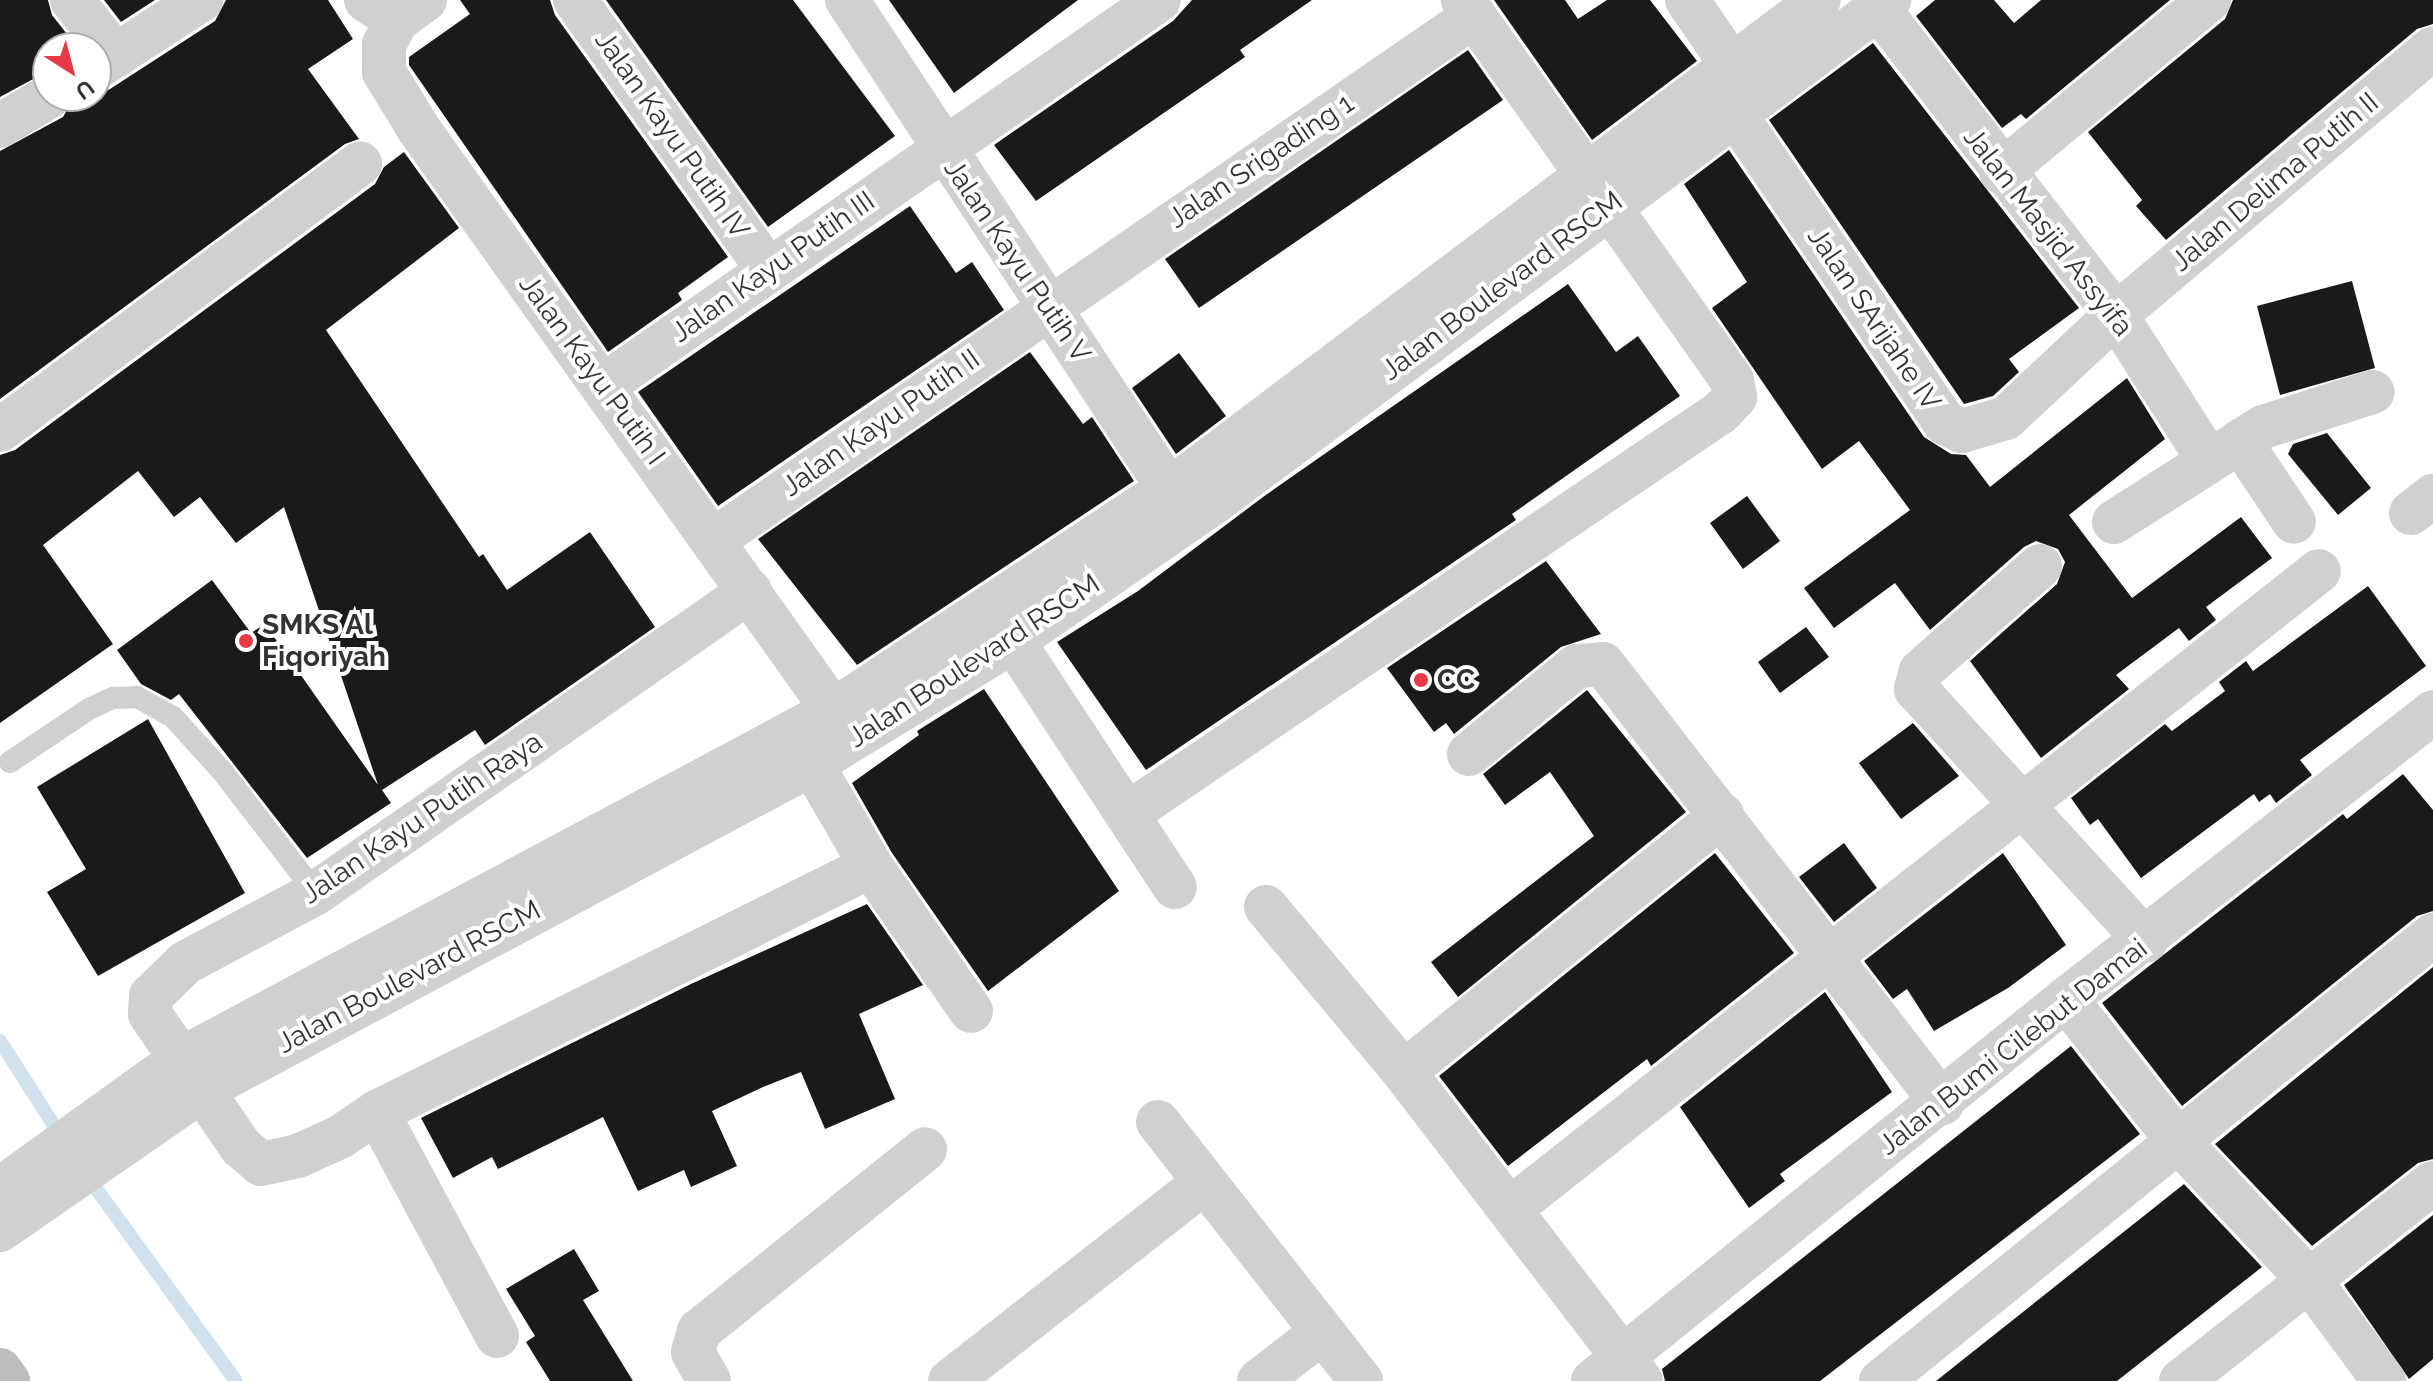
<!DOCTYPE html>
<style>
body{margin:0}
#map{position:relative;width:2433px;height:1381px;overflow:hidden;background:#fff;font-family:Raleway,sans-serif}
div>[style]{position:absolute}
.stream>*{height:14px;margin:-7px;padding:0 7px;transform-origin:7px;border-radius:7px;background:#cfe2ee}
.building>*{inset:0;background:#1a1a1a}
.lane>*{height:22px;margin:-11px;padding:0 11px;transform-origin:11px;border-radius:11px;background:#d0d0d0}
.street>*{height:44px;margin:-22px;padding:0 22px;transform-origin:22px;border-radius:22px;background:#d0d0d0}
.secondary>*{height:44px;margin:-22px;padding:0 22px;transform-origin:22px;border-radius:22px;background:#bdbdbd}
.dots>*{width:22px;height:22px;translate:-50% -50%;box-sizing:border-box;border:4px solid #fff;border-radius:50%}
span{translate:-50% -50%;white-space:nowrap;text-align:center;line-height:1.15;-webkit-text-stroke:8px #fff;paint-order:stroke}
.street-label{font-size:28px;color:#333}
.poi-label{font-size:28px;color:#333;font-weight:700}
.left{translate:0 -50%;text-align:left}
.north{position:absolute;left:32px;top:32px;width:80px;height:80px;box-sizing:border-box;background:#fff;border:2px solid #adadad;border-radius:50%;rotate:144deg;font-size:22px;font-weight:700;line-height:32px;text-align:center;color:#333}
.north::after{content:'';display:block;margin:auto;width:28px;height:36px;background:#e63946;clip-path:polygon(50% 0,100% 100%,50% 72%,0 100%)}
</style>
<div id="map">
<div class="stream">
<i style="left:0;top:1041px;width:115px;rotate:57.4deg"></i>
<i style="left:87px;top:1176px;width:253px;rotate:54deg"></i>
</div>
<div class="building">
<i style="clip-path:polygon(0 0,48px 0,52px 15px,78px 48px,48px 48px,48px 71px,0 97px)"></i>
<i style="clip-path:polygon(104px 0,155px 0,121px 22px)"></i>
<i style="clip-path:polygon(226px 0,328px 0,353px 39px,308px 69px,359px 139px,345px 144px,0 399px,0 151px,63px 117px,75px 96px,96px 96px,110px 89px,215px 21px)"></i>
<i style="clip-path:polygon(460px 0,550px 0,555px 15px,728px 257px,678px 293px,682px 300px,608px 352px,409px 65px,409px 57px,470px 14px)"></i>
<i style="clip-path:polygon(606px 0,793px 0,895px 136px,768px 227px)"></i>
<i style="clip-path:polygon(889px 0,1078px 0,954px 93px)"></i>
<i style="clip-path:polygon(1192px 0,1312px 0,1240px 50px,1245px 57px,1036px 201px,994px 145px,1173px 21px)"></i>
<i style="clip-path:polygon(1494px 0,1565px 0,1578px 19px,1607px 0,1650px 0,1697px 61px,1592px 140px)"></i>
<i style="clip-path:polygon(1935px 0,1994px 0,2014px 23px,2041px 0,2170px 0,2026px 119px,2021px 114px,2002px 128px,1916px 16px)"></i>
<i style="clip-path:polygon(2233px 0,2433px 0,2433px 24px,2417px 29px,2166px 240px,2136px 206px,2142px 200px,2088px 132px,2225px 19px)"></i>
<i style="clip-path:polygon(1873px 43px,2079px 308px,2009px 359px,2019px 372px,1993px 396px,1964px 404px,1769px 120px)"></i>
<i style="clip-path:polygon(1468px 50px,1503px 100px,1199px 308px,1165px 259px)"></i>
<i style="clip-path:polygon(1729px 150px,1924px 437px,1951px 454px,1966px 455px,1990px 487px,2127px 378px,2165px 439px,2069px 515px,2132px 598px,2241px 517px,2272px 558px,2206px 607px,2216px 620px,2189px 641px,2179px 628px,2116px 675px,2129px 689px,2041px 758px,1970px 661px,2057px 584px,2065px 562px,2058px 549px,2036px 541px,2024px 547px,1930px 630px,1895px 583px,1834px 628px,1804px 588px,1910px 510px,1859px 441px,1822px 469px,1712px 308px,1747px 282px,1684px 184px)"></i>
<i style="clip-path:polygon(404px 152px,459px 228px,326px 330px,479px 557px,483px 554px,507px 590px,590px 532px,655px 627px,485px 745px,475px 730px,382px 790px,391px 803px,307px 858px,179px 694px,171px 700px,141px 684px,117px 650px,212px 580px,251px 633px,265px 624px,378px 785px,284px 507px,236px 543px,200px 497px,174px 517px,138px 471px,43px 545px,113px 644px,0 723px,0 455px,15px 450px,375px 184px,384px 167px)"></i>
<i style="clip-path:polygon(910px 206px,956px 273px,972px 262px,1004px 310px,718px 506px,638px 392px)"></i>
<i style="clip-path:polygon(2352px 281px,2375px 368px,2280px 395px,2257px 306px)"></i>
<i style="clip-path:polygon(1568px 284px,1616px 352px,1638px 336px,1680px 396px,1512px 514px,1516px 520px,1146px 770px,1057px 642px,1138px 591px,1263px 497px)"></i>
<i style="clip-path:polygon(1030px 352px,1083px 424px,1092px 417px,1134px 481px,857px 665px,758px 539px)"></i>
<i style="clip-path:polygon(1179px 353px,1226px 416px,1176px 454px,1132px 388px)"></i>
<i style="clip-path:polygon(2327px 433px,2371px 488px,2338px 515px,2288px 454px,2293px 444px)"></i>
<i style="clip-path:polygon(1747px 496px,1780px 541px,1743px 569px,1710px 523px)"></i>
<i style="clip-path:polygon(1546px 561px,1601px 634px,1561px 647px,1454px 734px,1446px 723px,1434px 732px,1387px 668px)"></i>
<i style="clip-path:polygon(2368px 586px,2426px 666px,2300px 760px,2312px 775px,2276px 803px,2270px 794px,2259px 802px,2254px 794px,2141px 878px,2098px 819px,2090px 825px,2071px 798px,2165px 724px,2172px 731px,2225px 691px,2219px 682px,2246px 661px,2253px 671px)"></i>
<i style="clip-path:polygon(1806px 627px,1829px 657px,1780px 693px,1758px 662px)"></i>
<i style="clip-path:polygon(984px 689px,1119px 891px,988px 991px,892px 853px,852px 783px,919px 735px,917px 731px)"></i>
<i style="clip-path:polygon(1587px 690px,1686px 812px,1458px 997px,1431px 962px,1594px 836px,1550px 772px,1505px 805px,1483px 774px)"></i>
<i style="clip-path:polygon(148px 719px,245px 893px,98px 976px,47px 892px,86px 869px,37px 787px)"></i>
<i style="clip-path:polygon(1913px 723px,1959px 776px,1901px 819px,1859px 763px)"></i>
<i style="clip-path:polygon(2403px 774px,2433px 810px,2433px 911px,2417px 916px,2182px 1106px,2102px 1003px,2343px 814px,2347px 819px)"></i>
<i style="clip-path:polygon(1844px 843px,1877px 888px,1834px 922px,1799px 877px)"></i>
<i style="clip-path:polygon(1715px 853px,1794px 953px,1651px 1066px,1647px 1059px,1508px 1166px,1439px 1076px)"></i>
<i style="clip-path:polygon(2003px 853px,2066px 945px,2008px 988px,1934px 1031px,1907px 989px,1893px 999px,1864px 961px)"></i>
<i style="clip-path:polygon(867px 904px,923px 985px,859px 1014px,895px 1099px,825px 1129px,801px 1072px,763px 1087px,712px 1111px,737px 1166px,691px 1187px,684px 1170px,638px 1191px,603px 1117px,498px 1169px,492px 1157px,453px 1178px,421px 1118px,691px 984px)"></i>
<i style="clip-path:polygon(2433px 967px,2433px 1159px,2418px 1163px,2312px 1246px,2215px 1144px)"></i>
<i style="clip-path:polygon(1825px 992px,1892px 1092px,1780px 1174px,1785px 1181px,1749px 1208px,1680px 1107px)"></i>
<i style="clip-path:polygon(2071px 1046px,2140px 1134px,1820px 1381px,1665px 1381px,1662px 1369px)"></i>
<i style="clip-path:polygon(2184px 1184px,2262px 1267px,2117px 1381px,1936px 1381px)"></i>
<i style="clip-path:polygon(2433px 1215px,2433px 1359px,2409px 1379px,2344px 1285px)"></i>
<i style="clip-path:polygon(574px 1249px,599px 1291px,583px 1300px,633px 1381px,550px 1381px,526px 1342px,535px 1336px,506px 1289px)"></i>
</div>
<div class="lane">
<i style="left:10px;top:762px;width:95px;rotate:-33.9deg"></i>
<i style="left:89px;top:709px;width:26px;rotate:-25deg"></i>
<i style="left:113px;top:698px;width:24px;rotate:-2deg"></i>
<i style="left:137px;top:697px;width:41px;rotate:29.1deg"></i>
<i style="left:173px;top:717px;width:73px;rotate:47.8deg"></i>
<i style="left:222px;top:771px;width:154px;rotate:52.4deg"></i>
</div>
<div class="street">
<i style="left:72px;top:0;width:71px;rotate:51.8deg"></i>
<i style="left:366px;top:0;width:37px;rotate:33deg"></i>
<i style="left:425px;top:0;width:34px;rotate:144deg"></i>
<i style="left:397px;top:20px;width:27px;rotate:118deg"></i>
<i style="left:384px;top:44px;width:28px;rotate:90deg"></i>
<i style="left:384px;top:72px;width:66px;rotate:58.7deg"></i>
<i style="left:418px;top:128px;width:744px;rotate:54.52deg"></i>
<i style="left:575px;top:0;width:332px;rotate:54.4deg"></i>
<i style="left:847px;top:0;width:613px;rotate:56.65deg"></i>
<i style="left:1687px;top:0;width:81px;rotate:55.5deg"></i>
<i style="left:1878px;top:8px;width:388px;rotate:52.2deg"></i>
<i style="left:2116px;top:315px;width:173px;rotate:57.5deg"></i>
<i style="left:96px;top:68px;width:125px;rotate:-32.9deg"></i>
<i style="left:1737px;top:117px;width:370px;rotate:55.8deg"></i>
<i style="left:1945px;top:423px;width:19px;rotate:25deg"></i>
<i style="left:1962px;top:431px;width:46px;rotate:-16.5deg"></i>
<i style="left:2006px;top:418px;width:151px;rotate:-43.1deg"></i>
<i style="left:2116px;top:315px;width:414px;rotate:-40.1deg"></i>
<i style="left:0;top:126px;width:58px;rotate:-31deg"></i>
<i style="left:2001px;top:172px;width:270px;rotate:-39.6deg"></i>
<i style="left:604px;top:385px;width:675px;rotate:-34.75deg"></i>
<i style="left:0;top:430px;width:448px;rotate:-36.5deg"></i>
<i style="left:2240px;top:441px;width:97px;rotate:56.3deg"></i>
<i style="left:2411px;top:513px;width:28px;rotate:-38deg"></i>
<i style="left:2114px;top:522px;width:177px;rotate:-32.5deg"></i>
<i style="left:2263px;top:427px;width:115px;rotate:-17.7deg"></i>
<i style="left:715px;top:539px;width:922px;rotate:-34.57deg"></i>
<i style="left:2040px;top:566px;width:159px;rotate:138.6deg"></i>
<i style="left:1921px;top:671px;width:19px;rotate:106deg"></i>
<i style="left:1916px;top:689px;width:341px;rotate:47.6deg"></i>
<i style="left:750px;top:591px;width:529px;rotate:145.17deg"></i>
<i style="left:316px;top:893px;width:149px;rotate:151.9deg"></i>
<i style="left:185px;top:963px;width:47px;rotate:135.9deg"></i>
<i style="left:151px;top:996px;width:18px;rotate:93deg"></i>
<i style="left:150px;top:1014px;width:161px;rotate:55.6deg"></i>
<i style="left:241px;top:1147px;width:26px;rotate:40deg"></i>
<i style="left:261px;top:1164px;width:38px;rotate:-12deg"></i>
<i style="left:298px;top:1156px;width:46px;rotate:-24.3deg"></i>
<i style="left:340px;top:1137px;width:45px;rotate:-34deg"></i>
<i style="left:377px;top:1112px;width:552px;rotate:-26.47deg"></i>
<i style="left:998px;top:618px;width:322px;rotate:56.7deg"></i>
<i style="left:798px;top:740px;width:146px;rotate:59.9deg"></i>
<i style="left:871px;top:866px;width:176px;rotate:55.4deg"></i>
<i style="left:1469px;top:754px;width:139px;rotate:-39.2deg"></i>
<i style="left:1577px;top:666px;width:26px;rotate:-4deg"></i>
<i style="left:1603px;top:664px;width:555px;rotate:52.32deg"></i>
<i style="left:1127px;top:814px;width:717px;rotate:-34.09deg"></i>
<i style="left:1721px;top:412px;width:21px;rotate:-47deg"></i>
<i style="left:1735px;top:397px;width:17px;rotate:-100deg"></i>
<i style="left:1732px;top:380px;width:466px;rotate:-125.3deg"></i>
<i style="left:1266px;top:907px;width:215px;rotate:50.1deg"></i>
<i style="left:1404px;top:1072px;width:389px;rotate:52.5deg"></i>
<i style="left:2066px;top:999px;width:179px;rotate:51.8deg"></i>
<i style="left:2177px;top:1140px;width:192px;rotate:46.7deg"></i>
<i style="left:2309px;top:1280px;width:126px;rotate:53.4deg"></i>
<i style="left:1404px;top:1072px;width:409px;rotate:-38.9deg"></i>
<i style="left:377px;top:1112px;width:254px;rotate:61.8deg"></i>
<i style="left:1158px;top:1122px;width:329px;rotate:51.9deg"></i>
<i style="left:0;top:1189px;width:223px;rotate:-35.7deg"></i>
<i style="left:181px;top:1059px;width:740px;rotate:-28.12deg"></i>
<i style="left:834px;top:710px;width:429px;rotate:-33.5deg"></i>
<i style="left:1192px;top:473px;width:785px;rotate:-37.03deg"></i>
<i style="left:1510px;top:1209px;width:1030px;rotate:-38.26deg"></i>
<i style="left:0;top:1230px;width:246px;rotate:-34.7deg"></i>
<i style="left:202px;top:1090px;width:692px;rotate:-28.12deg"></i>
<i style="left:812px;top:764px;width:234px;rotate:-31.4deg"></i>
<i style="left:1012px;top:642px;width:244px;rotate:-34.7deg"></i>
<i style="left:1213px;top:503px;width:843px;rotate:-36.65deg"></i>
<i style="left:709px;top:1381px;width:33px;rotate:-119deg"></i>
<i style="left:693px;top:1352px;width:22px;rotate:-74deg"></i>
<i style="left:699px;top:1331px;width:290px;rotate:-38.8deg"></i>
<i style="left:950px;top:1381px;width:320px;rotate:-38deg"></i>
<i style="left:1259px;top:1381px;width:78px;rotate:-37.7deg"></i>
<i style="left:1593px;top:1381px;width:608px;rotate:-38.92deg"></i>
<i style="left:2066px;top:999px;width:466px;rotate:-38deg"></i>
<i style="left:1881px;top:1381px;width:710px;rotate:-38.94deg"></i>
<i style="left:2181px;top:1381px;width:320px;rotate:-38.2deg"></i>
</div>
<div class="secondary">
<i style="left:0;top:1370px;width:14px;rotate:54deg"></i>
</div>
<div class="dots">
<i style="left:246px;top:641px;background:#e63946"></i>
<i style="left:1421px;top:680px;background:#e63946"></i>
</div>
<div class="street-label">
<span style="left:672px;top:135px;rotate:55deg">Jalan Kayu Putih IV</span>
<span style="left:1261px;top:161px;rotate:-34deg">Jalan Srigading 1</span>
<span style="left:2275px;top:182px;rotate:-40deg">Jalan Delima Putih II</span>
<span style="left:2048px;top:232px;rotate:52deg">Jalan Masjid Assyifa</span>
<span style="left:1017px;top:261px;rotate:56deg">Jalan Kayu Putih V</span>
<span style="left:773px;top:267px;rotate:-35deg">Jalan Kayu Putih III</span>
<span style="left:1502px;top:286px;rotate:-37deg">Jalan Boulevard RSCM</span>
<span style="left:1874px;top:319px;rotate:56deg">Jalan SArijahe IV</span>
<span style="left:592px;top:370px;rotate:54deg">Jalan Kayu Putih I</span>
<span style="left:881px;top:423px;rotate:-35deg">Jalan Kayu Putih II</span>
<span style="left:974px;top:661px;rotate:-33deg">Jalan Boulevard RSCM</span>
<span style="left:422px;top:818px;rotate:-34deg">Jalan Kayu Putih Raya</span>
<span style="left:409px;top:977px;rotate:-28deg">Jalan Boulevard RSCM</span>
<span style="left:2013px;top:1047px;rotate:-38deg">Jalan Bumi Cilebut Damai</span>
</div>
<div class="poi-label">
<span class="left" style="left:262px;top:641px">SMKS Al<br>Fiqoriyah</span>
<span class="left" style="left:1437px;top:680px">CC</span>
</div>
<div class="north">U</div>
</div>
